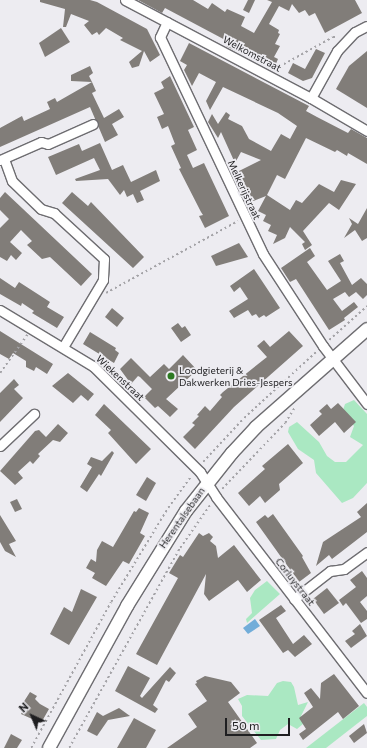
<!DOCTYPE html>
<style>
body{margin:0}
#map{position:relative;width:367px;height:748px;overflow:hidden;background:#edecf1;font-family:Commissioner,sans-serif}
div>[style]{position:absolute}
.green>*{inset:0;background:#aae8c2}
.water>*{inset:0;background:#72add9}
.building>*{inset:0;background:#817d79}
.path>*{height:1.5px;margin-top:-0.75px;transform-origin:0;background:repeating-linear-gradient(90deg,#a4a3a7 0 2px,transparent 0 5px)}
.roads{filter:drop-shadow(1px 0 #6e6d71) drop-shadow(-1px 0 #6e6d71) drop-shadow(0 1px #6e6d71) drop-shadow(0 -1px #6e6d71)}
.minor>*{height:9px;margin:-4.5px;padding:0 4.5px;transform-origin:4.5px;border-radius:4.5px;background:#fff}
.major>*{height:12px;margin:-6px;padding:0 6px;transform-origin:6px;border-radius:6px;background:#fff}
.dots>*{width:11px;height:11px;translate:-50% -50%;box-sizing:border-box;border:2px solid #edecf1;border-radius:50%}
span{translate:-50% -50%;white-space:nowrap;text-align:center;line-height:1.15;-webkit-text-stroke:3.5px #edecf1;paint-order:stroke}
.street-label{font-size:10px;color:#1f1f21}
.poi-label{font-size:10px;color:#1f1f21}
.left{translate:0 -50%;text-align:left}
.north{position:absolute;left:12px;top:696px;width:40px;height:40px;-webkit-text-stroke:3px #edecf1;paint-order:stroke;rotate:316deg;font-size:11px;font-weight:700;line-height:16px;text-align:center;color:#1f1f21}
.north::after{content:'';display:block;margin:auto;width:14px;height:18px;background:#1f1f21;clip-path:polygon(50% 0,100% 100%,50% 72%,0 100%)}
.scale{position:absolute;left:225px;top:718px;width:65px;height:18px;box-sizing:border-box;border:2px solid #1f1f21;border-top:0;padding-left:5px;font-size:12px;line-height:14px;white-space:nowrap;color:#1f1f21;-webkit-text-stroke:3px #edecf1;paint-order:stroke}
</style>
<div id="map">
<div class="green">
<i style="clip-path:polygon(354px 400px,367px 414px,367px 483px,353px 498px,342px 503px,316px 473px,314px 460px,298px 449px,288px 432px,289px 427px,297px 422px,319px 442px,327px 456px,335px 462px,346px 462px,363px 445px,350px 437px,354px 426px,343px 410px,345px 404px)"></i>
<i style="clip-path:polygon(267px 581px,280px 594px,247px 623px,246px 619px,252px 613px,250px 598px,255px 590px)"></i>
<i style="clip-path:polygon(283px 681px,291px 682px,294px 687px,298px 705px,308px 702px,301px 716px,303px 724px,297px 729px,288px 724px,280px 730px,276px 739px,261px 740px,242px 716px,242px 706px,238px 699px,247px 695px,268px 696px,277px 683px)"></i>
<i style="clip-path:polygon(364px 703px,367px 707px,367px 716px,326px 748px,306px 748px)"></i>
</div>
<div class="water">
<i style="clip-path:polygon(255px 619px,260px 626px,248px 634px,243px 628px)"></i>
</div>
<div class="building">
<i style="clip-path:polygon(40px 0,90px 0,97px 2px,147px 29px,160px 55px,150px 62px,144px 51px,139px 66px,132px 68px,129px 62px,142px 51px,120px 40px,123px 38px,106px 28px,99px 35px,97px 32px,92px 35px,84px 25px,89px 21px,71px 14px,66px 27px,63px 27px,65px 9px,40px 2px)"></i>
<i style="clip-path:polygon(138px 0,193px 0,208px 9px,212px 3px,225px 12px,227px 9px,245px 17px,241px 26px,254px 33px,272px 2px,267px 0,355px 0,362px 13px,325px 33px,315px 13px,309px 16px,305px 10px,299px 13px,292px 4px,289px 11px,279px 6px,269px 24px,279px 30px,278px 33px,280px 34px,275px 44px,280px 46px,274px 57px,278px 59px,275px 66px,238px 47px,236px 51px,226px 46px,229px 42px,165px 8px,162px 13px)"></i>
<i style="clip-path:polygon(248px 0,255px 0,249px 13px,243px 10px)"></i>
<i style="clip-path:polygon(61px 28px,70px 42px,45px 57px,39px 43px)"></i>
<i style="clip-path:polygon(189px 43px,309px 106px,306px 111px,317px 117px,348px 133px,351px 129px,367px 138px,367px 164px,348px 153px,347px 156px,337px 150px,335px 152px,306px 138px,285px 179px,277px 175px,267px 195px,290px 210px,296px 200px,302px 203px,319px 184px,334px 192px,341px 180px,356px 184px,339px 210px,329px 203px,303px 231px,312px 245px,305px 250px,302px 244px,305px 242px,290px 227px,285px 238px,273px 244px,277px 235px,268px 231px,271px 225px,263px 221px,266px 215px,258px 211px,266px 196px,248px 203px,236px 177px,240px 175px,239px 171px,261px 160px,241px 152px,235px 163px,221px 132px,218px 138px,208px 122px,212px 114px,218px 124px,226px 112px,230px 115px,228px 119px,242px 126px,249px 139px,271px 151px,281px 134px,290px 139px,297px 126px,278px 113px,223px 87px,210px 110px,206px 101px,216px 82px,199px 73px,192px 86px,184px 70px,187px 65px,180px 61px)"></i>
<i style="clip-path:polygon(316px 49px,325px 53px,312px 78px,303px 81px,288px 73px,293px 63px,305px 69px)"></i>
<i style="clip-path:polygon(367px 51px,367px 108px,336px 89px,349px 66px)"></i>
<i style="clip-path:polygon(90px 66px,93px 73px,89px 76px,92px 82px,71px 81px,71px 75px)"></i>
<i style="clip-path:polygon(170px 76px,194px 127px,188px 130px,197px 150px,187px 155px,193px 168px,204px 163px,229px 216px,205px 228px,199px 216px,203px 215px,201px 212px,179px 169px,181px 168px,171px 146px,175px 144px,168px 126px,162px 129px,157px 117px,164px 114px,154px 93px,164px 88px,161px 82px)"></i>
<i style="clip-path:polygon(92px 82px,96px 91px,92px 93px,104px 118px,119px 109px,124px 117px,112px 124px,118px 135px,105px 142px,90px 107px,0 147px,0 128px,22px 116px,24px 121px,50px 109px,47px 102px,55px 98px,57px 102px)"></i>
<i style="clip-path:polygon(100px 143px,112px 170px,123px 165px,131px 182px,156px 170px,160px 181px,140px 191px,144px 200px,137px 203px,133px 194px,127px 197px,124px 190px,120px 195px,108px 179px,76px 181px,75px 179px,100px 170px,94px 158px,56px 175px,48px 157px,79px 144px,82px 151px)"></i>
<i style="clip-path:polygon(5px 192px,92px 274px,81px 286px,50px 257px,42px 259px,27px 245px,32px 241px,21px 230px,10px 242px,22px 253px,16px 260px,11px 255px,7px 261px,0 257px,0 228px,9px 219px,0 210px,0 198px)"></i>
<i style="clip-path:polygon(72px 192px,88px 206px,91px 202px,144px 257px,133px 268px,62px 203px)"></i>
<i style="clip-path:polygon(367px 208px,367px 238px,362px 241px,355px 230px,344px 238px,352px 224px,349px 218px,358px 224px)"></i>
<i style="clip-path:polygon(239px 243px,248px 257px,216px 266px,211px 256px)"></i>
<i style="clip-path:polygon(310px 248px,315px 256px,307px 262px,327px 290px,341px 281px,328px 261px,340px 254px,344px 261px,340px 263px,352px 285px,361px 278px,367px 284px,367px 295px,363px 299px,356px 292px,349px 297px,345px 292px,333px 299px,342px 311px,354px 302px,358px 307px,344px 318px,345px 320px,329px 330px,296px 279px,290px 282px,281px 268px)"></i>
<i style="clip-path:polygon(254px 269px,280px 308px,266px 317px,264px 315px,259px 318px,256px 314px,252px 316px,248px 310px,234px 318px,229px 311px,248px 299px,240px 287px,234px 292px,230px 286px)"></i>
<i style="clip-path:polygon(0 278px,15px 288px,19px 282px,50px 302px,47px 307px,64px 317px,57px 328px,32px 313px,34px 311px,22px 303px,21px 306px,0 294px)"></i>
<i style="clip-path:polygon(112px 308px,124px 318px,117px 327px,105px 317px)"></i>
<i style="clip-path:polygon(178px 323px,182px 328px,185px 326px,191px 335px,181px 342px,171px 328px)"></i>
<i style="clip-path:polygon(0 331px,53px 364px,47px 374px,36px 367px,34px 371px,26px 367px,26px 361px,13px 353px,9px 359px,0 354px)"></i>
<i style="clip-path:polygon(289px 331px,303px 346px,234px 407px,195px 449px,183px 437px,195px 425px,192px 423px,199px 416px,197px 415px,205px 406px,210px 411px,222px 397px,220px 395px,223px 392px,267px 357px,257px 346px,264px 340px,270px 347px)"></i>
<i style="clip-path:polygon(90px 332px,116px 348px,115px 350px,119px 353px,114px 363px,83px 344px)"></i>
<i style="clip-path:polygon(183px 355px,197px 370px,166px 399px,178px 409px,170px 417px,158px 406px,155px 408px,144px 397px,152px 389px,140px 377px,138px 376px,131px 384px,120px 369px,131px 358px,150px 377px,164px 364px,169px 369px)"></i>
<i style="clip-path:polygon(68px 373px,94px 394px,88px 401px,81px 395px,73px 403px,52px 386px)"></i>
<i style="clip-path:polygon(14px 379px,19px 385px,14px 389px,23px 398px,0 422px,0 393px)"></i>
<i style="clip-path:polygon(338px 403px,356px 422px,344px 433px,335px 422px,319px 436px,310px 425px,322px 414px,319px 411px,327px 404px,331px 409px)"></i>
<i style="clip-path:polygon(104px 404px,151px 449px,136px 464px,108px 433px,111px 430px,95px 415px)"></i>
<i style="clip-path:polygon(58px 424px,68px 433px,60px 442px,53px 440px,38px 454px,40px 456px,33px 464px,30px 461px,18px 472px,23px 478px,15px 485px,0 471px,35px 431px,39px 430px,46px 437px)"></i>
<i style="clip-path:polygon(288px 444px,303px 463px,279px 484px,280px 490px,265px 503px,260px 496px,249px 506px,238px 493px,265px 469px,262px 466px)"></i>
<i style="clip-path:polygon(112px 451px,114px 453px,101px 476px,99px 474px,87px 492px,80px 487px,92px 467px,87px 464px,91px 457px,102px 461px)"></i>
<i style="clip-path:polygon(147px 477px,156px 483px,146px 501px,136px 495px)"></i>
<i style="clip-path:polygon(17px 499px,22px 509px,15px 512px,10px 502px)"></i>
<i style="clip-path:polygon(367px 503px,367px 532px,332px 559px,329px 555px,316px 566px,323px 542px,361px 517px,357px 512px)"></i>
<i style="clip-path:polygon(139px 508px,149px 513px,140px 533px,145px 536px,129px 564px,123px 561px,106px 586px,92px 578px,95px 573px,86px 568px,91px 559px,96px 562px,97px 550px,102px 541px,113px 547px,134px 511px,136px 512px)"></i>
<i style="clip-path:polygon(273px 514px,303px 556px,302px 557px,311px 573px,299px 582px,256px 522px,265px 515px,268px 518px)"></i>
<i style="clip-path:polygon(0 515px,16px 541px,9px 544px,16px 557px,5px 551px,0 542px)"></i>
<i style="clip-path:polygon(199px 533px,203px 536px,209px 533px,213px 537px,210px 541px,216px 546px,218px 558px,234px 545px,261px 580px,247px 592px,238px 580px,209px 601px,204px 594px,206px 574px,157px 665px,136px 654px,178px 578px,169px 573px,180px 555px,183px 557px)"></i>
<i style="clip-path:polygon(362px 571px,367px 578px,367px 596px,360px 602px,367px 611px,367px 619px,361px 623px,346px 603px,343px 606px,339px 600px,356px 587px,350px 580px)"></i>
<i style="clip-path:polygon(327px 588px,339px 603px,324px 614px,313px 599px)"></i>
<i style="clip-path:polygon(81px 589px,97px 597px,69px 645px,50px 634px,64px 607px,72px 612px)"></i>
<i style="clip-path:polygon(281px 605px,286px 611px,276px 618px,293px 644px,304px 635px,312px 644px,295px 657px,288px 650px,283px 653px,259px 620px)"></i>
<i style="clip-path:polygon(360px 624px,367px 636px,351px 648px,345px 641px,355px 634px,352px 631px)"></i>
<i style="clip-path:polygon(128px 666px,150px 678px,140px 696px,142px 698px,170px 667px,176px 673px,169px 682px,166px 680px,153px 705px,158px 709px,155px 713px,115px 691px)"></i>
<i style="clip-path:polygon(334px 674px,359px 706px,343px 719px,338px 712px,303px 740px,299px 734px,306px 729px,299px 718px,313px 707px,304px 693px,311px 688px,320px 699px,321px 683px)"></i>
<i style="clip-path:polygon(205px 676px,231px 682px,240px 693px,228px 702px,257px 743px,250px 748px,167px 748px,197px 727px,188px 714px,207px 701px,195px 684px,197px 683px,196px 681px)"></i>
<i style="clip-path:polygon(30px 692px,37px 696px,35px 699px,40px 704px,49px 709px,41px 723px,21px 714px,26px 705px,23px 703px)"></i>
<i style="clip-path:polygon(119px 708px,130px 716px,108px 720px,97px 736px,87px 731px,97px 712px,103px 716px)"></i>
<i style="clip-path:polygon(134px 718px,156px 730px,146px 748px,117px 748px)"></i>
<i style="clip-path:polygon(364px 724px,367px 733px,354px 743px,349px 736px)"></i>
<i style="clip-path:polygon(11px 734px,22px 740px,17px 748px,4px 748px)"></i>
</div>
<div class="path">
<i style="left:275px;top:69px;width:66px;rotate:-28.9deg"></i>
<i style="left:333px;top:37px;width:4px"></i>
<i style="left:106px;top:293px;width:150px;rotate:-28.6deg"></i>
<i style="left:329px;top:340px;width:51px;rotate:-41.8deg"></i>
<i style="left:0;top:373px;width:47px;rotate:-54.6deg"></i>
<i style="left:203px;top:462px;width:60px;rotate:-47deg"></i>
<i style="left:244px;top:418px;width:98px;rotate:-42.5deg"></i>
<i style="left:222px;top:489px;width:91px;rotate:-46.3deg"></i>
<i style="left:285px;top:423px;width:19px;rotate:-58deg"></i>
<i style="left:31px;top:748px;width:166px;rotate:-61.3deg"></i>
<i style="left:111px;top:602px;width:110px;rotate:-58.8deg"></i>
<i style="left:168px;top:508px;width:39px;rotate:-54deg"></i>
<i style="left:69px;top:748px;width:229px;rotate:-61deg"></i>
<i style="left:180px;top:548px;width:52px;rotate:-55.1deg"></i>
</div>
<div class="roads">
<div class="minor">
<i style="left:125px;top:0;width:210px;rotate:27.8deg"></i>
<i style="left:311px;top:98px;width:65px;rotate:30.5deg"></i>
<i style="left:167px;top:22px;width:17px;rotate:115deg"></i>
<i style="left:160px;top:37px;width:240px;rotate:64.6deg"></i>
<i style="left:263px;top:254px;width:110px;rotate:56.9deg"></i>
<i style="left:323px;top:346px;width:73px;rotate:52.8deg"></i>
<i style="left:311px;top:98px;width:54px;rotate:-61deg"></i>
<i style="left:337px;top:51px;width:26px;rotate:-47deg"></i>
<i style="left:355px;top:32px;width:13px;rotate:-27deg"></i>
<i style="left:4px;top:159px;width:23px;rotate:70deg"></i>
<i style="left:12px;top:181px;width:40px;rotate:44deg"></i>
<i style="left:41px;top:209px;width:14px;rotate:17deg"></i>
<i style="left:54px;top:213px;width:68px;rotate:42.6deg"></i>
<i style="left:104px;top:259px;width:21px;rotate:93deg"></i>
<i style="left:103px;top:280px;width:78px;rotate:120.8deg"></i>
<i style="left:0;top:160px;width:45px;rotate:-23.7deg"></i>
<i style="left:41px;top:142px;width:7px;rotate:16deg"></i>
<i style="left:48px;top:144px;width:49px;rotate:-24deg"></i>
<i style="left:0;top:310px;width:109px;rotate:31.1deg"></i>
<i style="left:93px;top:366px;width:151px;rotate:44.7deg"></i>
<i style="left:200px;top:472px;width:30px;rotate:57deg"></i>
<i style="left:216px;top:497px;width:247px;rotate:52.4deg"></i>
<i style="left:0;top:446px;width:47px;rotate:-43.3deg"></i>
<i style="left:294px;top:599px;width:46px;rotate:-37.9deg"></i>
<i style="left:330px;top:571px;width:14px;rotate:-8deg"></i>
<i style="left:344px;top:569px;width:29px;rotate:-36deg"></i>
</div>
<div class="major">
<i style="left:49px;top:748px;width:162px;rotate:-61.2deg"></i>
<i style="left:127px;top:606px;width:112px;rotate:-58.2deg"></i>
<i style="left:186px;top:511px;width:74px;rotate:-51.6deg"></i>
<i style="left:232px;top:453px;width:35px;rotate:-47deg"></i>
<i style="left:256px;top:427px;width:148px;rotate:-41.4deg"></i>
</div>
</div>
<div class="dots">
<i style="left:171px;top:376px;background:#2d7a22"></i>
</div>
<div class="street-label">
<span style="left:252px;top:54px;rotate:28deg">Welkomstraat</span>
<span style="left:244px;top:190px;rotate:65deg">Melkerijstraat</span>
<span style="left:120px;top:378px;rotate:43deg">Wiekenstraat</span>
<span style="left:182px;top:518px;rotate:-55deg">Herentalsebaan</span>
<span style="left:295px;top:582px;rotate:52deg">Corluystraat</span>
</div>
<div class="poi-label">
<span class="left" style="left:179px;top:376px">Loodgieterij &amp;<br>Dakwerken Dries-Jespers</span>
</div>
<div class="north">N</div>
<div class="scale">50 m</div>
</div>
